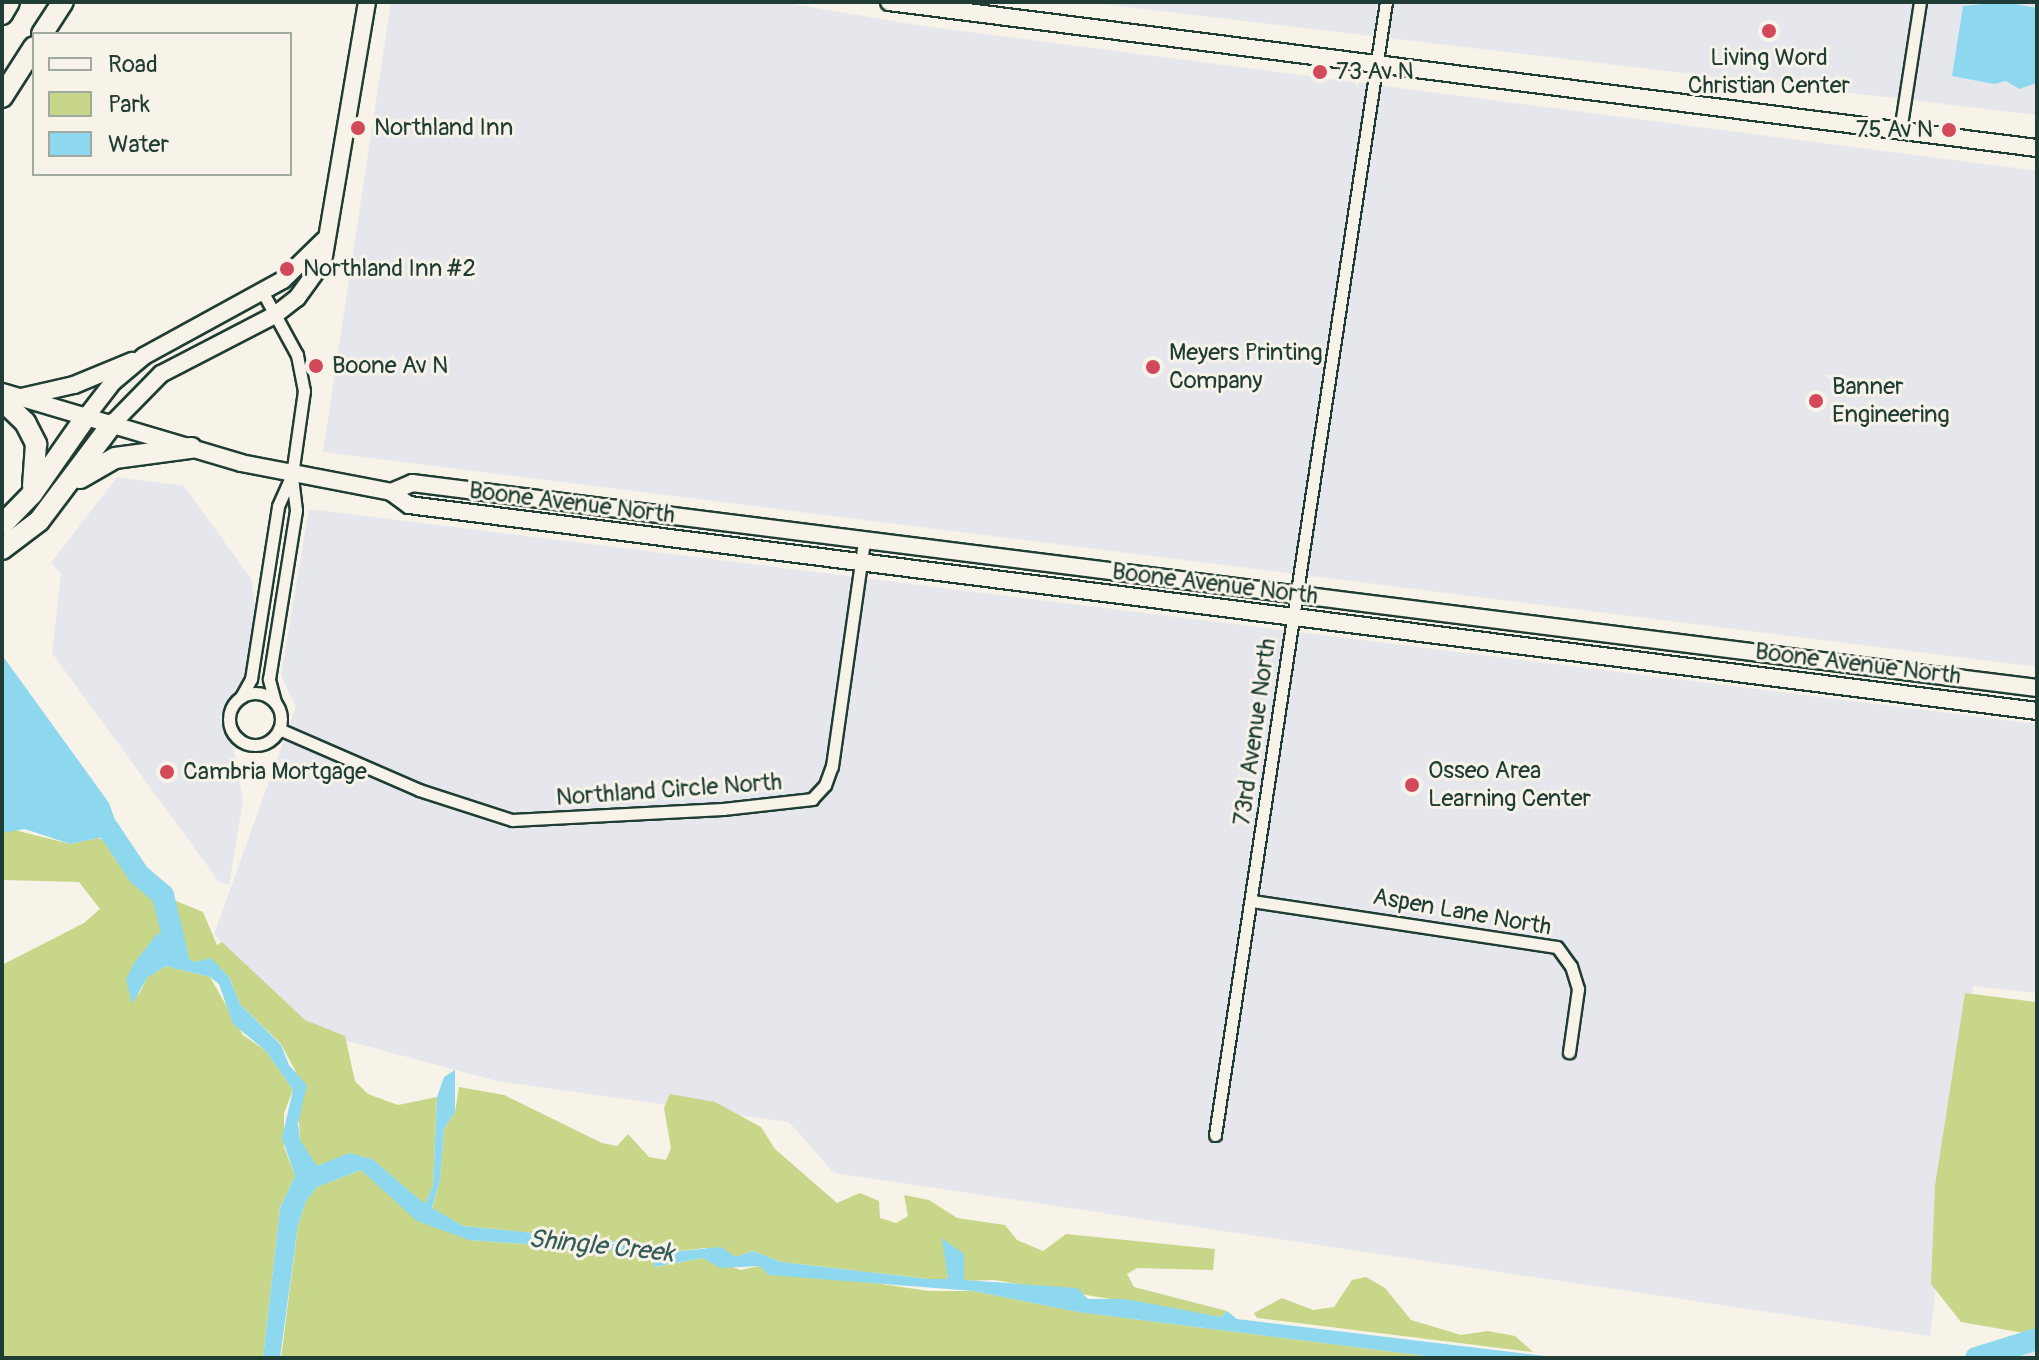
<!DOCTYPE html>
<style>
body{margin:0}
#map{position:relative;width:2039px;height:1360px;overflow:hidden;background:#f7f3e8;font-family:Pangolin,sans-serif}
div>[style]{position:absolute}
.built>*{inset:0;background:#e6e6ed}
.green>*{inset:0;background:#c8d68a}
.water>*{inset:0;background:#8dd8ee}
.river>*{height:22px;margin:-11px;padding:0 11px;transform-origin:11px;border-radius:11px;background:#8dd8ee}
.roads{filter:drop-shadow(2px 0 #1f3d34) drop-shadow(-2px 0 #1f3d34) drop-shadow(0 2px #1f3d34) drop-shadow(0 -2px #1f3d34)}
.street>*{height:11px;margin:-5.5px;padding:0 5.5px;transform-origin:5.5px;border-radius:5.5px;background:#f7f3e8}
.street>.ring{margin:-5.5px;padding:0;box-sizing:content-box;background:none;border:11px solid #f7f3e8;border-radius:50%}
.secondary>*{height:16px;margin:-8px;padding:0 8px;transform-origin:8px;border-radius:8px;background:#f7f3e8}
.highway>*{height:20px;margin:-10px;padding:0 10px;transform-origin:10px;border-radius:10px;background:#f7f3e8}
.dots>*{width:22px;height:22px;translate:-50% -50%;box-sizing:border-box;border:4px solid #f7f3e8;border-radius:50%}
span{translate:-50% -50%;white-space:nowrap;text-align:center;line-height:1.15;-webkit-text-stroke:6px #f7f3e8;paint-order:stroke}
.poi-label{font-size:24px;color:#1f3d34}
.left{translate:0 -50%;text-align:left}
.right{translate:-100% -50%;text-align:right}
.street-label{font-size:24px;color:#1f3d34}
.water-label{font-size:26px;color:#355c59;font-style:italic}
.frame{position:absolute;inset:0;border:4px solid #1f3d34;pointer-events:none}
.legend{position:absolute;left:32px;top:32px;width:260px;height:144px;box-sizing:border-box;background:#f7f3e8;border:2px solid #a1aaa0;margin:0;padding:10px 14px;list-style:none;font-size:24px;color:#1f3d34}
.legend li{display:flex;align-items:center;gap:16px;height:40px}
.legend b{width:40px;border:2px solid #a1aaa0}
</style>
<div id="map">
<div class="built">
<i style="clip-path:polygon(391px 2px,781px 2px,916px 25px,2037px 171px,2037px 667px,323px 452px)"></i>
<i style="clip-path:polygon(1085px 2px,2037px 2px,2037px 115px)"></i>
<i style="clip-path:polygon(117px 477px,184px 486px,252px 580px,255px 611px,246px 672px,220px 717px,233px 746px,243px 800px,229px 885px,220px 883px,52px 653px,61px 574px,51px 563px)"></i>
<i style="clip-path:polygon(309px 509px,2037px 724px,2037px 993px,1973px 986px,1930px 1336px,834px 1173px,789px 1122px,497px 1081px,310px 1031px,214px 934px,296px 707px,281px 675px)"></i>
<i style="clip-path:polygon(2037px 1346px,2037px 1358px,1987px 1358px)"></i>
</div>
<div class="green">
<i style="clip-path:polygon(11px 829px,70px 844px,98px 838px,110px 843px,114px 858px,157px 898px,169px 934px,157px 934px,137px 998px,147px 978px,166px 966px,210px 977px,243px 1035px,266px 1051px,293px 1090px,284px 1113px,284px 1147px,295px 1176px,280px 1208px,263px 1358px,2px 1358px,2px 965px,84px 923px,100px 909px,79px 882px,2px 880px,2px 833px)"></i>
<i style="clip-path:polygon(169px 898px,203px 912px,217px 945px,222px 942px,305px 1020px,345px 1036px,355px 1081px,368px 1094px,398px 1105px,437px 1097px,433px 1185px,425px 1205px,372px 1159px,349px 1154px,317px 1166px,311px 1162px,300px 1140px,296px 1072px,281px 1044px,240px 1004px,229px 977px,211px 959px,195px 962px,183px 956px)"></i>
<i style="clip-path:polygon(1965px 993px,2037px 1002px,2037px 1329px,2024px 1333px,1961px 1322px,1931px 1284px,1935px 1186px)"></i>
<i style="clip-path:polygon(459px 1087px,504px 1095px,602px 1143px,617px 1146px,628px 1134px,649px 1157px,666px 1160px,671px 1148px,664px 1108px,670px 1094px,715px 1102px,761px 1127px,775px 1149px,837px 1203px,860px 1193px,879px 1201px,880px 1218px,896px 1223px,908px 1216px,904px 1195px,929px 1200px,957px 1218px,1005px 1225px,1017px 1240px,1043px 1251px,1066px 1234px,1215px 1249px,1213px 1270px,1137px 1268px,1127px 1274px,1134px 1287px,1227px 1311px,1221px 1317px,994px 1280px,964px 1281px,943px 1238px,948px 1279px,929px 1279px,781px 1262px,753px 1251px,736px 1257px,705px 1248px,671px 1252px,627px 1242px,463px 1226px,432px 1209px,440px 1181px,444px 1129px,455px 1112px)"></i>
<i style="clip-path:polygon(361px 1170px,469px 1240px,625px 1251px,654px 1259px,655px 1267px,703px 1258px,741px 1270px,759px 1266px,929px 1291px,974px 1291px,1079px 1312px,1442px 1358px,281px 1358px,298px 1225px,306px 1201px,317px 1187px)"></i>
<i style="clip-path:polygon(1366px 1277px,1385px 1288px,1411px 1320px,1461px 1335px,1488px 1331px,1515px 1336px,1533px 1352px,1257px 1318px,1254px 1313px,1282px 1298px,1313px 1310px,1334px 1307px,1352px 1280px)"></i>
</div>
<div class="water">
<i style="clip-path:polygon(2005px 2px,2037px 8px,2037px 83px,2019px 89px,2006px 81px,1994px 84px,1952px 76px,1963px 6px)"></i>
<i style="clip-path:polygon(2px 655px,109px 803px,115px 820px,98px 838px,70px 844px,25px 829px,2px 833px)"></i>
<i style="clip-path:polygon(180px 931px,183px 956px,195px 962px,211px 958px,229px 977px,240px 1004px,281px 1045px,289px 1065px,307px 1085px,298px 1124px,300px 1140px,317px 1166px,349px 1153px,372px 1159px,425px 1204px,433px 1185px,437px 1097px,444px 1077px,455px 1070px,455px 1112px,444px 1129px,440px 1181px,432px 1208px,463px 1226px,627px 1242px,671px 1252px,721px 1247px,736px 1257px,753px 1251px,781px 1262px,929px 1279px,948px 1279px,942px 1238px,964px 1254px,964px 1280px,1077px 1288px,1088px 1299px,1125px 1299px,1221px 1317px,1227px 1311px,1237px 1319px,1562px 1358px,1442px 1358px,1078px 1312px,974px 1291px,769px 1275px,759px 1266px,720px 1268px,703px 1258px,654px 1267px,654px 1259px,625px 1251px,469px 1240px,417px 1221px,361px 1170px,317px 1187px,306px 1201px,298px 1225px,280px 1358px,263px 1358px,280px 1208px,295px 1176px,282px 1138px,293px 1090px,266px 1051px,233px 1024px,219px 984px,210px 977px,166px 966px,147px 978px,132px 1004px,126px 979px,135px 962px,157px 934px)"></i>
</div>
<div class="river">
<i style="left:81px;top:819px;width:30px;rotate:21deg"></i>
<i style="left:109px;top:830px;width:54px;rotate:56.3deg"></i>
<i style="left:139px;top:875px;width:31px;rotate:40deg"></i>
<i style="left:163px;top:895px;width:65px;rotate:76.6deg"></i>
<i style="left:1976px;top:1358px;width:64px;rotate:-17.3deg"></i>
</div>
<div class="roads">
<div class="street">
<i style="left:1900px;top:131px;width:131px;rotate:-81.2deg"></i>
<i class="ring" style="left:229px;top:693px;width:41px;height:41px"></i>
<i style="left:241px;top:697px;width:21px;rotate:-61deg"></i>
<i style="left:251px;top:679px;width:175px;rotate:-81.1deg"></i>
<i style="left:278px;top:506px;width:34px;rotate:-66deg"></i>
<i style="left:292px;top:475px;width:85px;rotate:-81.9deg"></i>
<i style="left:304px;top:391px;width:37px;rotate:-101deg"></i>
<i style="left:297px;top:355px;width:71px;rotate:-118.7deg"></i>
<i style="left:275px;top:702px;width:24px;rotate:-105deg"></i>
<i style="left:269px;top:679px;width:171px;rotate:-80.9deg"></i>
<i style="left:296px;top:510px;width:32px;rotate:-97deg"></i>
<i style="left:279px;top:729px;width:153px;rotate:23.5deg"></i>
<i style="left:419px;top:790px;width:98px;rotate:17.9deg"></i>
<i style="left:512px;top:820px;width:211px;rotate:-3deg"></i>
<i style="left:723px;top:809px;width:90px;rotate:-6.4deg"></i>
<i style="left:812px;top:799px;width:19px;rotate:-47deg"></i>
<i style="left:825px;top:785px;width:20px;rotate:-70deg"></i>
<i style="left:832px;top:766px;width:227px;rotate:-81.9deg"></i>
<i style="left:1252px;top:901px;width:308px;rotate:8.6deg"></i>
<i style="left:1557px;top:947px;width:24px;rotate:54deg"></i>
<i style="left:1571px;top:966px;width:24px;rotate:73deg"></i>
<i style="left:1578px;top:989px;width:64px;rotate:98.1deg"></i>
<i style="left:1215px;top:1135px;width:1146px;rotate:-81.42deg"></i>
</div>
<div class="secondary">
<i style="left:889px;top:2px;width:1157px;rotate:7.25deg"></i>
<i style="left:2px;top:392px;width:249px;rotate:16.5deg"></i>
<i style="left:241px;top:463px;width:153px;rotate:10.9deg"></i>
<i style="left:391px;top:492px;width:22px;rotate:36deg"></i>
<i style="left:409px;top:505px;width:1641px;rotate:7.21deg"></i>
<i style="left:21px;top:397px;width:54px;rotate:-12.8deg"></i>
<i style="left:74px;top:385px;width:63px;rotate:-22.5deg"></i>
<i style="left:86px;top:417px;width:44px;rotate:-52.4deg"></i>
<i style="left:113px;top:382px;width:40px;rotate:-40deg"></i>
<i style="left:144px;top:356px;width:158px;rotate:-28.7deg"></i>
<i style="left:283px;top:280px;width:57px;rotate:-44.3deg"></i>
<i style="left:112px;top:424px;width:70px;rotate:-45.6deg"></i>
<i style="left:161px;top:374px;width:128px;rotate:-27.4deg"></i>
<i style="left:275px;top:315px;width:28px;rotate:-38deg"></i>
<i style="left:297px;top:298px;width:44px;rotate:-54.2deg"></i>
<i style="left:323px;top:262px;width:264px;rotate:-80.4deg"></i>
<i style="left:391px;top:492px;width:23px;rotate:-23deg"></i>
<i style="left:412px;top:483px;width:1638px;rotate:7.19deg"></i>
</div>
<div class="highway">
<i style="left:2px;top:14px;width:14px;rotate:-60deg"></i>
<i style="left:42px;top:34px;width:38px;rotate:-57deg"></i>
<i style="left:2px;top:97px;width:59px;rotate:-57.4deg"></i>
<i style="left:2px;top:400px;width:32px;rotate:44deg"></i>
<i style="left:25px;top:422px;width:25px;rotate:63deg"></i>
<i style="left:36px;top:444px;width:42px;rotate:94.1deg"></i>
<i style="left:80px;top:478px;width:40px;rotate:-29.7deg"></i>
<i style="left:115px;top:458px;width:77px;rotate:-7.5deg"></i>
<i style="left:2px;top:525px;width:43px;rotate:-45.9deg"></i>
<i style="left:32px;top:494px;width:94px;rotate:-55deg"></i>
<i style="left:2px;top:549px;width:46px;rotate:-37.1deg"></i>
<i style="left:39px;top:521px;width:121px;rotate:-53deg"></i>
</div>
</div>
<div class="dots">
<i style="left:1769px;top:31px;background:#d1495b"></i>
<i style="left:1320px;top:72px;background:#d1495b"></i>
<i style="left:358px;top:128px;background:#d1495b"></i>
<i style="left:1949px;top:130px;background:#d1495b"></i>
<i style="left:287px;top:269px;background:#d1495b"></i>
<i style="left:316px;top:366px;background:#d1495b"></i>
<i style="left:1153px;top:367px;background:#d1495b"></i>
<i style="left:1816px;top:401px;background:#d1495b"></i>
<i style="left:167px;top:772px;background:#d1495b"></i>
<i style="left:1412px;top:785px;background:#d1495b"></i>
</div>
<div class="poi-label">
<span style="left:1769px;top:72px">Living Word<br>Christian Center</span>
<span class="left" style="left:1336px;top:72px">73 Av N</span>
<span class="left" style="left:374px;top:128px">Northland Inn</span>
<span class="right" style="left:1933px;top:130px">75 Av N</span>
<span class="left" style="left:303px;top:269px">Northland Inn #2</span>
<span class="left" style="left:1169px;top:367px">Meyers Printing<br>Company</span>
<span class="left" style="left:332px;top:366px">Boone Av N</span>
<span class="left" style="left:1832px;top:401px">Banner<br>Engineering</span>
<span class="left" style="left:1428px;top:785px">Osseo Area<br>Learning Center</span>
<span class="left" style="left:183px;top:772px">Cambria Mortgage</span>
</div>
<div class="street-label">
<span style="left:572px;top:503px;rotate:7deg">Boone Avenue North</span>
<span style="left:1215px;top:584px;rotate:7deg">Boone Avenue North</span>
<span style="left:1858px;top:664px;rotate:7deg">Boone Avenue North</span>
<span style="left:1255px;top:732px;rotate:-82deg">73rd Avenue North</span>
<span style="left:669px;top:790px;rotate:-4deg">Northland Circle North</span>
<span style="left:1462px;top:912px;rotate:10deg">Aspen Lane North</span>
</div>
<div class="water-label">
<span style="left:601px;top:1247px;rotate:6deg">Shingle Creek</span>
</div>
<div class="frame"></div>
<ul class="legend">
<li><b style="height:10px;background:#f7f3e8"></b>Road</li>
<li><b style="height:22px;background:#c8d68a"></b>Park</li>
<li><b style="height:22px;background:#8dd8ee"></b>Water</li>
</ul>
</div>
